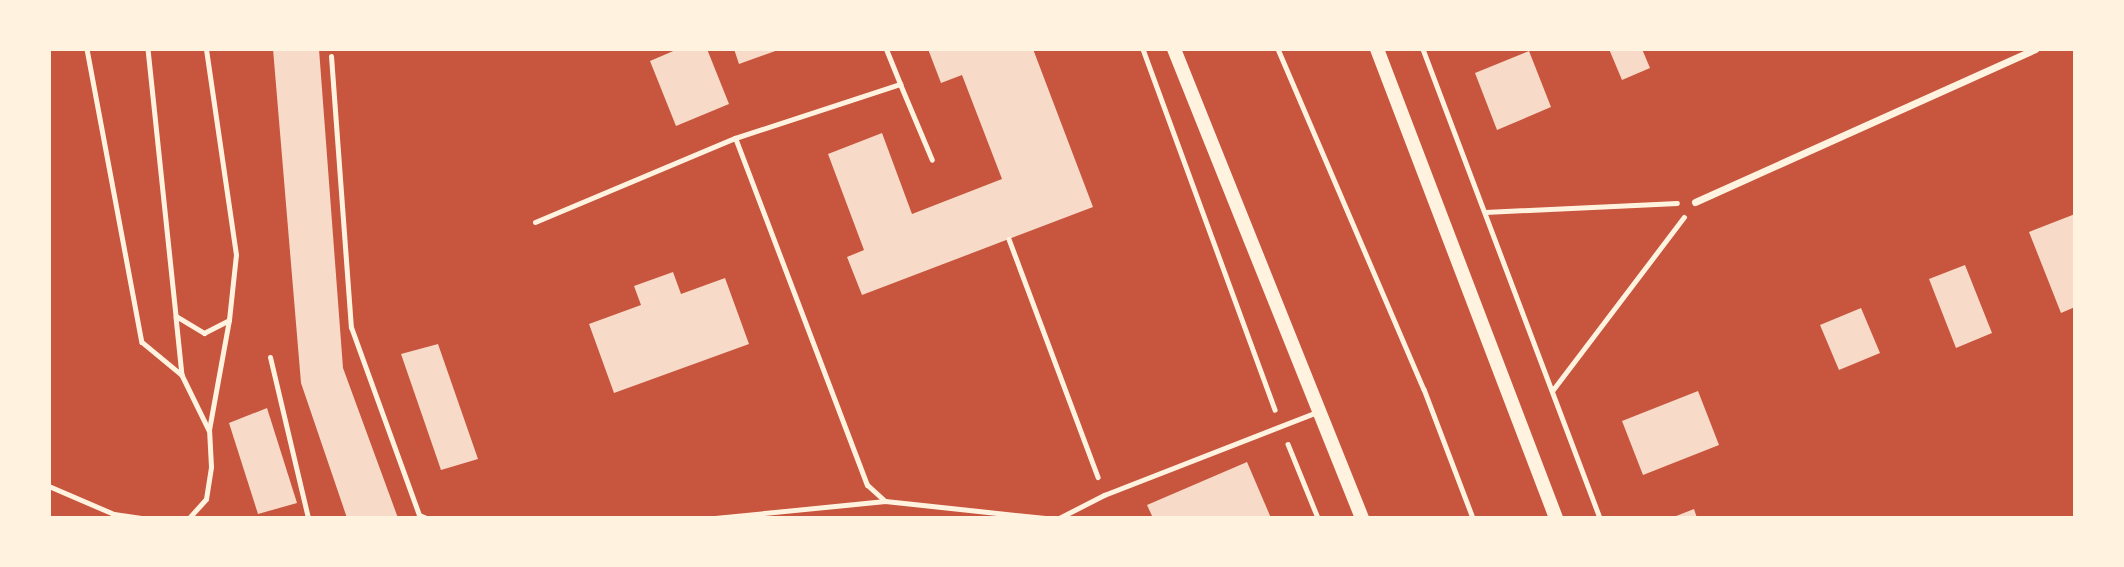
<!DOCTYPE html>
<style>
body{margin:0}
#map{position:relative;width:2124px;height:567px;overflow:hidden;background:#c8553d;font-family:Lato,sans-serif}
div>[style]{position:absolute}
.building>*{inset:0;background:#f7dbc8}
.path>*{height:4.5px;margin:-2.25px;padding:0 2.25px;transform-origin:2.25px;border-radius:2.25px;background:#fff3e0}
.service>*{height:5px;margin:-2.5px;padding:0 2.5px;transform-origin:2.5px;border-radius:2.5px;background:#fff3e0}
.minor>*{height:7px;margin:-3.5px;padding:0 3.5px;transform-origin:3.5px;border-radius:3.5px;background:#fff3e0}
.secondary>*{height:14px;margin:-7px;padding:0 7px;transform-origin:7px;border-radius:7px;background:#fff3e0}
span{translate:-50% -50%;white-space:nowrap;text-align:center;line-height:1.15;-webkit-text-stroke:6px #fff3e0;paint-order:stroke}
.frame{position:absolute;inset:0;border:51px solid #fff3e0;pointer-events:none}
</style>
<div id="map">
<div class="building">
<i style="clip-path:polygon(273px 49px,319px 49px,343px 368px,398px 518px,347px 518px,301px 383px)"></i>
<i style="clip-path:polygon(678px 49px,707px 49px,729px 104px,676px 126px,650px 61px)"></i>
<i style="clip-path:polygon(734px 49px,781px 49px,739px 64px)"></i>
<i style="clip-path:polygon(928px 49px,1033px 49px,1093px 207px,862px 295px,847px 257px,864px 250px,828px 154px,882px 133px,912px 214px,1002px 179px,962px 75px,941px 83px)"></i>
<i style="clip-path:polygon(1609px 49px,1642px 49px,1650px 68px,1622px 80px)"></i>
<i style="clip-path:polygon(1529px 51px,1551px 107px,1497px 130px,1475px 73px)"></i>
<i style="clip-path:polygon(2075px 214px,2075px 307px,2061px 313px,2029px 232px)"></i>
<i style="clip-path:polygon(1965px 265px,1992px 333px,1956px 348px,1929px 279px)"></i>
<i style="clip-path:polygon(673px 272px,681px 294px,725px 278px,749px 344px,614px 393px,589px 324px,641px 305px,634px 286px)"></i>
<i style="clip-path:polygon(1861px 308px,1880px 353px,1839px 370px,1820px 325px)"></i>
<i style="clip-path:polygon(438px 344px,478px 459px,441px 470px,401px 354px)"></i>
<i style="clip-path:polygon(1698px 391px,1719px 445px,1643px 475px,1622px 421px)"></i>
<i style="clip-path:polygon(267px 408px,297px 503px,258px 514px,229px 423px)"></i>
<i style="clip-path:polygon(1247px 462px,1271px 518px,1153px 518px,1147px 505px)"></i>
<i style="clip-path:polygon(1694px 509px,1697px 518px,1671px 518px)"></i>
</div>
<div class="path">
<i style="left:87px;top:49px;width:298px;rotate:79.4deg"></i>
<i style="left:142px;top:342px;width:52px;rotate:39.5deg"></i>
<i style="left:182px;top:375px;width:61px;rotate:63.9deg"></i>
<i style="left:148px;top:49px;width:268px;rotate:84deg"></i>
<i style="left:176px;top:316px;width:33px;rotate:31deg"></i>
<i style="left:204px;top:333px;width:28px;rotate:-27deg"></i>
<i style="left:1143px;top:49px;width:384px;rotate:69.9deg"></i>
<i style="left:1278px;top:49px;width:370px;rotate:66.8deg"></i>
<i style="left:1424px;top:389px;width:138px;rotate:69.2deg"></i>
<i style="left:1423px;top:49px;width:501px;rotate:69.32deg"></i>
<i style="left:1485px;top:212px;width:192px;rotate:-2.7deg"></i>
<i style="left:1009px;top:239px;width:254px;rotate:69.5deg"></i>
<i style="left:176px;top:317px;width:58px;rotate:84.1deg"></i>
<i style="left:1552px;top:391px;width:218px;rotate:-52.8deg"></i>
<i style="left:1288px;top:444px;width:80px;rotate:67.9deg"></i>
<i style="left:49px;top:486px;width:71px;rotate:23.3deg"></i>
<i style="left:114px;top:514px;width:29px;rotate:8deg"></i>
<i style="left:189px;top:518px;width:25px;rotate:-48deg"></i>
<i style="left:206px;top:499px;width:32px;rotate:-81deg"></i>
<i style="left:211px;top:467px;width:37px;rotate:-93deg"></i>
<i style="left:209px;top:430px;width:112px;rotate:-79.7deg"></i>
<i style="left:229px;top:320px;width:65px;rotate:-83.9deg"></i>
<i style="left:236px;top:255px;width:208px;rotate:-98.3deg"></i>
</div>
<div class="service">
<i style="left:886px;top:49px;width:38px;rotate:68deg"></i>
<i style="left:331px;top:56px;width:272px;rotate:85.8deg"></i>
<i style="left:351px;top:327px;width:200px;rotate:70.1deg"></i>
<i style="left:419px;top:515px;width:8px;rotate:23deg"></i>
<i style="left:535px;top:222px;width:217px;rotate:-22.8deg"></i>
<i style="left:270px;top:357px;width:165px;rotate:76.7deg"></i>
<i style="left:885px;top:501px;width:24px;rotate:-138deg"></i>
<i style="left:867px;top:485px;width:371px;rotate:-110.8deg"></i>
<i style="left:735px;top:138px;width:174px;rotate:-18.1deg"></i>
<i style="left:900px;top:84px;width:82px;rotate:67.2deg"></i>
<i style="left:715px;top:518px;width:171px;rotate:-5.7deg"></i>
<i style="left:885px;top:501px;width:161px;rotate:6.1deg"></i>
<i style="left:1059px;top:518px;width:51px;rotate:-27.1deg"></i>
<i style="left:1104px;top:495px;width:229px;rotate:-21.3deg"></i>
</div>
<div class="minor">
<i style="left:1695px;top:202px;width:373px;rotate:-24.2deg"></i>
</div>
<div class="secondary">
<i style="left:1174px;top:49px;width:505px;rotate:68.16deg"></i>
<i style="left:1377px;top:49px;width:502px;rotate:69.11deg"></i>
</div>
<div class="frame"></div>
</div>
